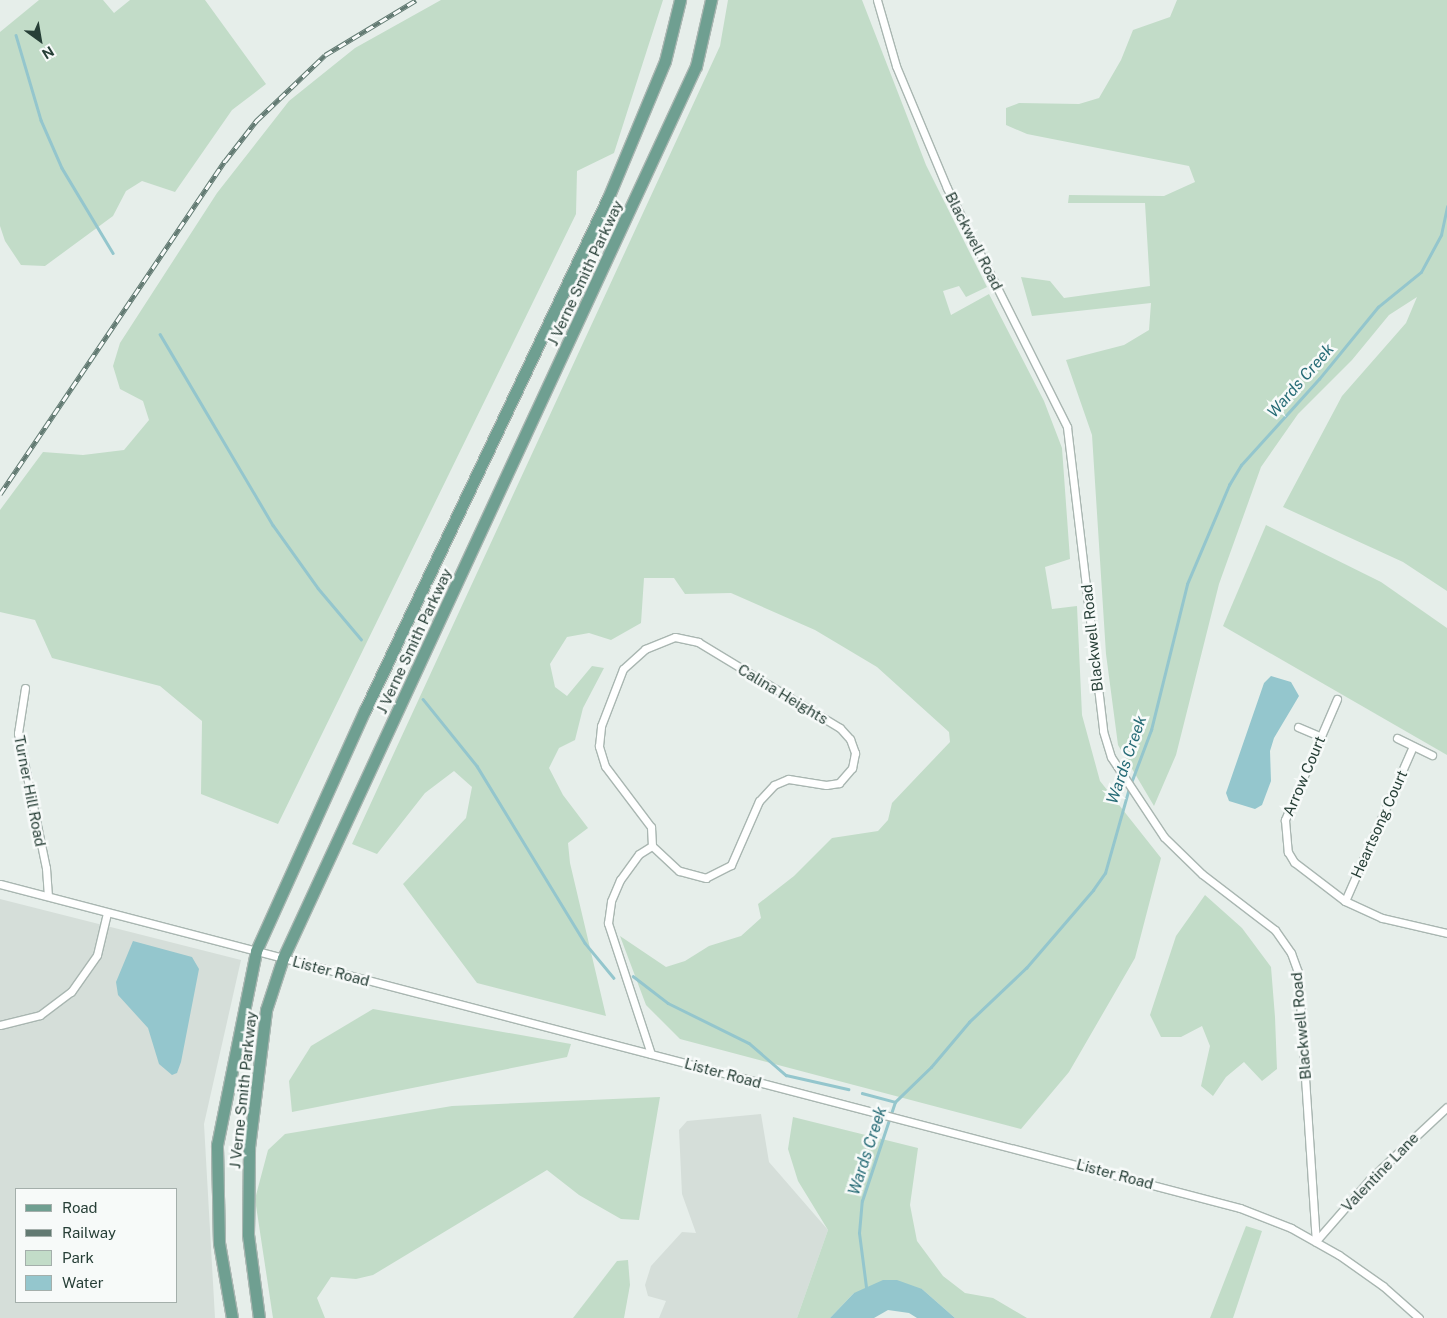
<!DOCTYPE html>
<style>
body{margin:0}
#map{position:relative;width:1447px;height:1318px;overflow:hidden;background:#e6eeea;font-family:"Public Sans",sans-serif}
div>[style]{position:absolute}
.built>*{inset:0;background:#d5ded9}
.green>*{inset:0;background:#c2dcc8}
.water>*{inset:0;background:#94c6cd}
.stream>*{height:2.5px;margin:-1.25px;padding:0 1.25px;transform-origin:1.25px;border-radius:1.25px;background:#94c6cd}
.roads{filter:drop-shadow(1px 0 #a9b6b1) drop-shadow(-1px 0 #a9b6b1) drop-shadow(0 1px #a9b6b1) drop-shadow(0 -1px #a9b6b1)}
.minor>*{height:7px;margin:-3.5px;padding:0 3.5px;transform-origin:3.5px;border-radius:3.5px;background:#fff}
.primary>*{height:11px;margin:-5.5px;padding:0 5.5px;transform-origin:5.5px;border-radius:5.5px;background:#6f9f91}
.rail>*{height:4.5px;margin-top:-2.25px;transform-origin:0;background:repeating-linear-gradient(90deg,#f7faf9 0 8px,#627a72 0 16px);box-sizing:border-box;border-block:1px solid #627a72}
span{translate:-50% -50%;white-space:nowrap;text-align:center;line-height:1.15;-webkit-text-stroke:5px #f7faf9;paint-order:stroke}
.street-label{font-size:15px;color:#273f37}
.water-label{font-size:16px;color:#266b76;font-style:italic}
.legend{position:absolute;left:15px;top:1188px;width:162px;height:115px;box-sizing:border-box;background:#f7faf9;border:1px solid #a4afab;margin:0;padding:6px 9px;list-style:none;font-size:15px;color:#273f37}
.legend li{display:flex;align-items:center;gap:10px;height:25px}
.legend b{width:25px;border:1px solid #a4afab}
.north{position:absolute;left:15px;top:15px;width:50px;height:50px;-webkit-text-stroke:4px #f7faf9;paint-order:stroke;rotate:148deg;font-size:14px;font-weight:700;line-height:20px;text-align:center;color:#273f37}
.north::after{content:'';display:block;margin:auto;width:18px;height:22px;background:#273f37;clip-path:polygon(50% 0,100% 100%,50% 72%,0 100%)}
</style>
<div id="map">
<div class="built">
<i style="clip-path:polygon(evenodd,0 899px,241px 960px,204px 1124px,215px 1318px,0 1318px,0 899px,16px 1189px,176px 1189px,176px 1302px,16px 1302px,16px 1189px)"></i>
<i style="clip-path:polygon(761px 1114px,769px 1162px,828px 1230px,797px 1318px,659px 1318px,666px 1301px,648px 1296px,645px 1285px,651px 1266px,682px 1232px,696px 1233px,682px 1194px,679px 1130px,687px 1121px)"></i>
</div>
<div class="green">
<i style="clip-path:polygon(39px 0,103px 0,114px 13px,130px 0,205px 0,266px 84px,232px 110px,175px 192px,142px 181px,126px 191px,113px 216px,45px 266px,21px 265px,5px 241px,0 226px,0 32px)"></i>
<i style="clip-path:polygon(441px 0,663px 0,614px 153px,577px 171px,576px 214px,278px 824px,201px 794px,202px 721px,160px 686px,52px 658px,35px 620px,0 612px,0 510px,43px 452px,83px 455px,124px 450px,149px 420px,143px 401px,120px 389px,113px 366px,120px 343px,217px 193px,289px 101px,355px 48px)"></i>
<i style="clip-path:polygon(728px 0,862px 0,926px 165px,987px 287px,966px 297px,959px 286px,943px 291px,951px 315px,989px 294px,1044px 401px,1062px 448px,1070px 559px,1045px 567px,1052px 609px,1077px 606px,1082px 715px,1100px 781px,1161px 858px,1135px 958px,1069px 1072px,1021px 1129px,680px 1039px,646px 1005px,620px 936px,666px 967px,685px 961px,709px 946px,741px 936px,761px 918px,758px 904px,794px 876px,832px 838px,878px 831px,888px 820px,892px 803px,950px 742px,949px 732px,877px 667px,815px 630px,731px 593px,685px 594px,674px 578px,644px 578px,641px 623px,611px 640px,589px 633px,567px 637px,550px 664px,555px 687px,567px 696px,592px 666px,604px 668px,583px 708px,575px 740px,559px 748px,549px 768px,563px 795px,588px 828px,568px 843px,570px 863px,606px 1016px,477px 983px,403px 884px,466px 818px,472px 787px,454px 771px,425px 793px,377px 854px,352px 844px,720px 46px)"></i>
<i style="clip-path:polygon(1177px 0,1447px 0,1447px 591px,1403px 562px,1283px 507px,1342px 396px,1406px 323px,1417px 297px,1389px 315px,1352px 360px,1298px 414px,1261px 467px,1219px 584px,1176px 755px,1154px 806px,1118px 745px,1106px 654px,1092px 435px,1066px 360px,1124px 345px,1149px 330px,1151px 303px,1032px 316px,1021px 277px,1050px 281px,1064px 298px,1150px 286px,1145px 203px,1068px 203px,1069px 195px,1164px 196px,1195px 182px,1189px 166px,1027px 134px,1006px 125px,1006px 108px,1019px 103px,1079px 104px,1099px 98px,1121px 60px,1133px 30px,1170px 17px)"></i>
<i style="clip-path:polygon(1266px 525px,1381px 582px,1447px 628px,1447px 755px,1223px 626px)"></i>
<i style="clip-path:polygon(1205px 895px,1242px 928px,1271px 967px,1275px 1017px,1277px 1069px,1262px 1081px,1244px 1062px,1226px 1077px,1213px 1096px,1201px 1086px,1210px 1046px,1202px 1026px,1181px 1037px,1161px 1037px,1150px 1015px,1176px 936px)"></i>
<i style="clip-path:polygon(373px 1009px,571px 1044px,567px 1057px,292px 1112px,289px 1081px,311px 1046px)"></i>
<i style="clip-path:polygon(660px 1097px,639px 1220px,621px 1219px,579px 1195px,547px 1170px,373px 1275px,356px 1279px,331px 1277px,317px 1298px,325px 1318px,273px 1318px,255px 1199px,268px 1150px,285px 1134px,452px 1106px)"></i>
<i style="clip-path:polygon(793px 1117px,918px 1148px,910px 1205px,917px 1241px,943px 1276px,965px 1293px,993px 1298px,1027px 1318px,955px 1318px,922px 1289px,854px 1293px,830px 1318px,797px 1318px,828px 1230px,798px 1181px,788px 1149px)"></i>
<i style="clip-path:polygon(1246px 1226px,1262px 1231px,1233px 1318px,1210px 1318px)"></i>
<i style="clip-path:polygon(628px 1260px,630px 1285px,624px 1318px,573px 1318px,617px 1261px)"></i>
</div>
<div class="water">
<i style="clip-path:polygon(1271px 676px,1291px 682px,1299px 696px,1274px 738px,1270px 751px,1271px 781px,1262px 805px,1255px 809px,1229px 801px,1226px 793px,1264px 683px)"></i>
<i style="clip-path:polygon(133px 941px,192px 957px,199px 969px,181px 1062px,177px 1073px,172px 1075px,159px 1064px,148px 1028px,118px 995px,116px 982px)"></i>
<i style="clip-path:polygon(883px 1280px,897px 1280px,922px 1289px,955px 1318px,917px 1318px,909px 1313px,888px 1310px,874px 1318px,830px 1318px,854px 1293px)"></i>
</div>
<div class="stream">
<i style="left:16px;top:35px;width:89px;rotate:73.6deg"></i>
<i style="left:41px;top:120px;width:52px;rotate:66.4deg"></i>
<i style="left:62px;top:168px;width:99px;rotate:59deg"></i>
<i style="left:160px;top:334px;width:222px;rotate:59.4deg"></i>
<i style="left:273px;top:525px;width:77px;rotate:54.5deg"></i>
<i style="left:318px;top:588px;width:67px;rotate:49.9deg"></i>
<i style="left:423px;top:699px;width:86px;rotate:51.1deg"></i>
<i style="left:477px;top:766px;width:207px;rotate:58.6deg"></i>
<i style="left:585px;top:943px;width:45px;rotate:50.4deg"></i>
<i style="left:1131px;top:783px;width:57px;rotate:-69.3deg"></i>
<i style="left:1151px;top:730px;width:150px;rotate:-76.1deg"></i>
<i style="left:1187px;top:584px;width:108px;rotate:-67deg"></i>
<i style="left:1229px;top:485px;width:23px;rotate:-59deg"></i>
<i style="left:1241px;top:465px;width:116px;rotate:-47.8deg"></i>
<i style="left:1319px;top:379px;width:93px;rotate:-50.7deg"></i>
<i style="left:1378px;top:307px;width:55px;rotate:-39.1deg"></i>
<i style="left:1421px;top:272px;width:42px;rotate:-61.6deg"></i>
<i style="left:1441px;top:235px;width:29px;rotate:-78deg"></i>
<i style="left:633px;top:976px;width:44px;rotate:37.6deg"></i>
<i style="left:668px;top:1003px;width:90px;rotate:26.3deg"></i>
<i style="left:749px;top:1043px;width:49px;rotate:40.9deg"></i>
<i style="left:786px;top:1075px;width:64px;rotate:12.7deg"></i>
<i style="left:862px;top:1093px;width:34px;rotate:15deg"></i>
<i style="left:866px;top:1287px;width:54px;rotate:-97.4deg"></i>
<i style="left:859px;top:1233px;width:32px;rotate:-85deg"></i>
<i style="left:862px;top:1201px;width:104px;rotate:-71.6deg"></i>
<i style="left:895px;top:1102px;width:50px;rotate:-44.2deg"></i>
<i style="left:931px;top:1067px;width:59px;rotate:-49.8deg"></i>
<i style="left:969px;top:1022px;width:79px;rotate:-43.5deg"></i>
<i style="left:1026px;top:968px;width:103px;rotate:-49.3deg"></i>
<i style="left:1093px;top:890px;width:21px;rotate:-55deg"></i>
<i style="left:1105px;top:873px;width:88px;rotate:-74.2deg"></i>
</div>
<div class="roads">
<div class="minor">
<i style="left:877px;top:0;width:69px;rotate:73.9deg"></i>
<i style="left:896px;top:66px;width:132px;rotate:67.3deg"></i>
<i style="left:947px;top:188px;width:267px;rotate:63.3deg"></i>
<i style="left:1067px;top:427px;width:306px;rotate:83.2deg"></i>
<i style="left:1103px;top:731px;width:27px;rotate:73deg"></i>
<i style="left:1111px;top:757px;width:96px;rotate:56.5deg"></i>
<i style="left:1164px;top:837px;width:53px;rotate:44.2deg"></i>
<i style="left:1202px;top:874px;width:92px;rotate:37.5deg"></i>
<i style="left:1275px;top:930px;width:28px;rotate:55deg"></i>
<i style="left:1291px;top:953px;width:20px;rotate:70deg"></i>
<i style="left:1298px;top:972px;width:270px;rotate:86.2deg"></i>
<i style="left:675px;top:637px;width:24px;rotate:12deg"></i>
<i style="left:698px;top:642px;width:166px;rotate:31.2deg"></i>
<i style="left:840px;top:728px;width:15px;rotate:48deg"></i>
<i style="left:850px;top:739px;width:15px;rotate:70deg"></i>
<i style="left:855px;top:753px;width:15px;rotate:101deg"></i>
<i style="left:852px;top:768px;width:20px;rotate:131deg"></i>
<i style="left:839px;top:783px;width:13px;rotate:171deg"></i>
<i style="left:826px;top:785px;width:38px;rotate:-171deg"></i>
<i style="left:788px;top:779px;width:15px;rotate:157deg"></i>
<i style="left:774px;top:785px;width:22px;rotate:133deg"></i>
<i style="left:759px;top:801px;width:70px;rotate:113.6deg"></i>
<i style="left:731px;top:865px;width:28px;rotate:153deg"></i>
<i style="left:706px;top:878px;width:28px;rotate:-165deg"></i>
<i style="left:679px;top:871px;width:37px;rotate:-137deg"></i>
<i style="left:652px;top:846px;width:19px;rotate:-93deg"></i>
<i style="left:651px;top:827px;width:76px;rotate:-127deg"></i>
<i style="left:605px;top:766px;width:21px;rotate:-107deg"></i>
<i style="left:599px;top:746px;width:20px;rotate:-84deg"></i>
<i style="left:601px;top:726px;width:61px;rotate:-68.9deg"></i>
<i style="left:623px;top:669px;width:30px;rotate:-42deg"></i>
<i style="left:645px;top:649px;width:32px;rotate:-22deg"></i>
<i style="left:25px;top:688px;width:46px;rotate:98.8deg"></i>
<i style="left:18px;top:733px;width:138px;rotate:78.3deg"></i>
<i style="left:46px;top:868px;width:26px;rotate:86deg"></i>
<i style="left:1337px;top:699px;width:132px;rotate:113.3deg"></i>
<i style="left:1285px;top:820px;width:32px;rotate:85deg"></i>
<i style="left:1288px;top:852px;width:12px;rotate:59deg"></i>
<i style="left:1294px;top:862px;width:64px;rotate:37.4deg"></i>
<i style="left:1345px;top:901px;width:41px;rotate:24.7deg"></i>
<i style="left:1382px;top:918px;width:67px;rotate:13deg"></i>
<i style="left:1298px;top:727px;width:25px;rotate:23deg"></i>
<i style="left:1397px;top:738px;width:39px;rotate:26deg"></i>
<i style="left:0;top:884px;width:1282px;rotate:14.64deg"></i>
<i style="left:1240px;top:1208px;width:55px;rotate:21.4deg"></i>
<i style="left:1291px;top:1228px;width:55px;rotate:29.4deg"></i>
<i style="left:1339px;top:1255px;width:54px;rotate:35.2deg"></i>
<i style="left:1383px;top:1286px;width:48px;rotate:41.6deg"></i>
<i style="left:1345px;top:901px;width:169px;rotate:-66.3deg"></i>
<i style="left:0;top:1025px;width:41px;rotate:-14deg"></i>
<i style="left:40px;top:1015px;width:39px;rotate:-37deg"></i>
<i style="left:71px;top:992px;width:45px;rotate:-54.9deg"></i>
<i style="left:97px;top:955px;width:43px;rotate:-76.6deg"></i>
<i style="left:651px;top:1054px;width:138px;rotate:-108.2deg"></i>
<i style="left:608px;top:923px;width:22px;rotate:-82deg"></i>
<i style="left:611px;top:901px;width:23px;rotate:-67deg"></i>
<i style="left:620px;top:880px;width:32px;rotate:-54deg"></i>
<i style="left:639px;top:854px;width:15px;rotate:-32deg"></i>
<i style="left:1316px;top:1241px;width:82px;rotate:-48.9deg"></i>
<i style="left:1370px;top:1179px;width:105px;rotate:-43.1deg"></i>
</div>
<div class="primary">
<i style="left:232px;top:1318px;width:76px;rotate:-99.8deg"></i>
<i style="left:219px;top:1243px;width:98px;rotate:-91.2deg"></i>
<i style="left:217px;top:1145px;width:198px;rotate:-78.6deg"></i>
<i style="left:256px;top:951px;width:265px;rotate:-65.7deg"></i>
<i style="left:365px;top:710px;width:567px;rotate:-64.61deg"></i>
<i style="left:608px;top:198px;width:148px;rotate:-67.4deg"></i>
<i style="left:665px;top:61px;width:63px;rotate:-76.2deg"></i>
<i style="left:259px;top:1318px;width:85px;rotate:-97.5deg"></i>
<i style="left:248px;top:1234px;width:87px;rotate:-89.3deg"></i>
<i style="left:249px;top:1147px;width:138px;rotate:-82.9deg"></i>
<i style="left:266px;top:1010px;width:55px;rotate:-71.9deg"></i>
<i style="left:283px;top:958px;width:983px;rotate:-65.16deg"></i>
<i style="left:696px;top:66px;width:68px;rotate:-77.2deg"></i>
</div>
</div>
<div class="rail">
<i style="left:0;top:494px;width:402px;rotate:-56deg"></i>
<i style="left:225px;top:161px;width:51px;rotate:-52.2deg"></i>
<i style="left:256px;top:121px;width:95px;rotate:-43.7deg"></i>
<i style="left:325px;top:55px;width:106px;rotate:-31.1deg"></i>
</div>
<div class="street-label">
<span style="left:974px;top:241px;rotate:63deg">Blackwell Road</span>
<span style="left:585px;top:273px;rotate:-65deg">J Verne Smith Parkway</span>
<span style="left:1092px;top:638px;rotate:-96deg">Blackwell Road</span>
<span style="left:414px;top:641px;rotate:-65deg">J Verne Smith Parkway</span>
<span style="left:783px;top:694px;rotate:31deg">Calina Heights</span>
<span style="left:1304px;top:776px;rotate:-67deg">Arrow Court</span>
<span style="left:30px;top:791px;rotate:79deg">Turner Hill Road</span>
<span style="left:1379px;top:824px;rotate:-66deg">Heartsong Court</span>
<span style="left:331px;top:971px;rotate:15deg">Lister Road</span>
<span style="left:1301px;top:1026px;rotate:-95deg">Blackwell Road</span>
<span style="left:723px;top:1073px;rotate:15deg">Lister Road</span>
<span style="left:243px;top:1090px;rotate:-84deg">J Verne Smith Parkway</span>
<span style="left:1380px;top:1172px;rotate:-46deg">Valentine Lane</span>
<span style="left:1115px;top:1174px;rotate:15deg">Lister Road</span>
</div>
<div class="water-label">
<span style="left:1301px;top:381px;rotate:-49deg">Wards Creek</span>
<span style="left:1127px;top:760px;rotate:-71deg">Wards Creek</span>
<span style="left:868px;top:1151px;rotate:-72deg">Wards Creek</span>
</div>
<ul class="legend">
<li><b style="height:6px;background:#6f9f91"></b>Road</li>
<li><b style="height:6px;background:#627a72"></b>Railway</li>
<li><b style="height:14px;background:#c2dcc8"></b>Park</li>
<li><b style="height:14px;background:#94c6cd"></b>Water</li>
</ul>
<div class="north">N</div>
</div>
